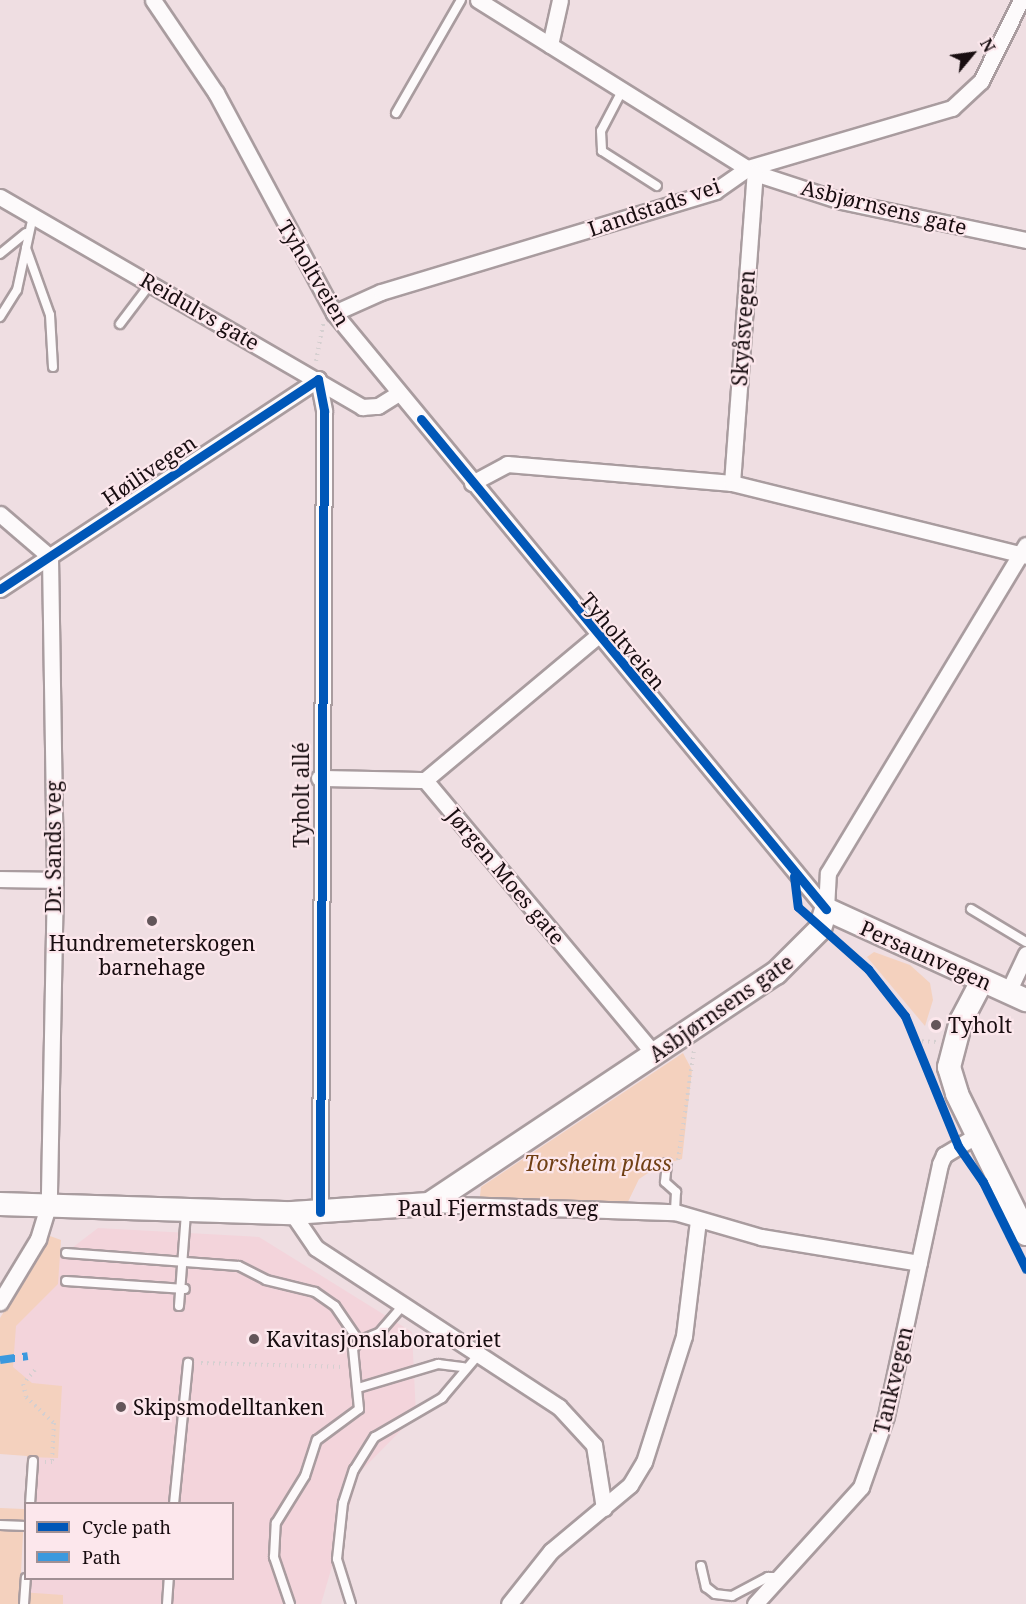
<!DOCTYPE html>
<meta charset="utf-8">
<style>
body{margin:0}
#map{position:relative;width:1026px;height:1604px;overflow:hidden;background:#efdee2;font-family:"Noto Serif",serif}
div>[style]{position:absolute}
.built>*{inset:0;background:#f3d4db}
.green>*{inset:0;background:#f4d1be}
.path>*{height:4px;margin-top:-2px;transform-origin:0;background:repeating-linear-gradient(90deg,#d5cfd0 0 1.5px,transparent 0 6px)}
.roads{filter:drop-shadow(2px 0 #a99c9f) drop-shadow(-2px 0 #a99c9f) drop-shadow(0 2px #a99c9f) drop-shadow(0 -2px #a99c9f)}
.lane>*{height:8px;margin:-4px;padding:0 4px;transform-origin:4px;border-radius:4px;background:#fdfafb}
.street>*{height:15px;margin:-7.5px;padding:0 7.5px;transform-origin:7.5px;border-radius:7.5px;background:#fdfafb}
.secondary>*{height:22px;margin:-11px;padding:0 11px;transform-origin:11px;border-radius:11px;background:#fdfafb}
.quiet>*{height:8px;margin-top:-4px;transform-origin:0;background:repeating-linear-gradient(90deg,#3b99de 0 15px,transparent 0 23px)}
.cycleway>*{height:9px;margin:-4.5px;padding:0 4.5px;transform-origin:4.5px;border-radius:4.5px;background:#0057b8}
.dots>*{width:16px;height:16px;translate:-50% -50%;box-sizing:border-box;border:3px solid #fce7ec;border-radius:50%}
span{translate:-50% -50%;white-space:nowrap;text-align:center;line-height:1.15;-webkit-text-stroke:4.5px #fce7ec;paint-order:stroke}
.street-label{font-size:21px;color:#180d10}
.poi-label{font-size:21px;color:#180d10}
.left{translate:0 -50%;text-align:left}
.park-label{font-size:21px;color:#704015;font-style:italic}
.legend{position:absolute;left:24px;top:1502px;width:210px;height:78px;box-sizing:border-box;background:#fce7ec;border:2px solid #a19094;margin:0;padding:8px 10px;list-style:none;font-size:18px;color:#180d10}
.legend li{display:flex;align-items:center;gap:12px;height:30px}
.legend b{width:30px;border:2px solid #a19094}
.north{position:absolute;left:942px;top:24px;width:60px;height:60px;-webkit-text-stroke:4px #fce7ec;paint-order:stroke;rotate:61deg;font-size:16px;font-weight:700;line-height:24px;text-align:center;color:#180d10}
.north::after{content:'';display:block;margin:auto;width:21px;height:27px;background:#180d10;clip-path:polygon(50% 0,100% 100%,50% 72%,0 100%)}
</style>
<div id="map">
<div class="built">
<i style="clip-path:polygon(98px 1228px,259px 1237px,412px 1332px,416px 1415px,359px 1473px,321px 1604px,25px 1604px,26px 1579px,232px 1578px,232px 1504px,30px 1503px,33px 1441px,0 1343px,51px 1264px)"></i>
</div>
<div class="green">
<i style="clip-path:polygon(874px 952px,910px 965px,930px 983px,933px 1000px,925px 1026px,867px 957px)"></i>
<i style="clip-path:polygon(683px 1053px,692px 1070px,682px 1159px,667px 1163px,666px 1171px,654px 1169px,639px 1179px,625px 1208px,479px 1205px,481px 1187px)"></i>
<i style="clip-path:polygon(50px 1236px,61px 1240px,58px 1284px,16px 1326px,13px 1367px,32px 1383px,62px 1386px,58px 1458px,27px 1457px,20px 1592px,63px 1595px,63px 1604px,0 1604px,0 1508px,24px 1509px,27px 1456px,0 1454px,0 1318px)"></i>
</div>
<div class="path">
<i style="left:316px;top:361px;width:38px;rotate:-79deg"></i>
<i style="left:916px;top:1041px;width:21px;rotate:3deg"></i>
<i style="left:678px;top:1160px;width:111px;rotate:-81.7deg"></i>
<i style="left:201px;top:1363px;width:142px;rotate:1.6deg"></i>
<i style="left:35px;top:1370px;width:18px;rotate:131deg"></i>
<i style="left:23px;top:1384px;width:13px;rotate:77deg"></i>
<i style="left:26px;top:1397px;width:38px;rotate:43deg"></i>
<i style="left:54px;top:1423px;width:39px;rotate:93deg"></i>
<i style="left:52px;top:1462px;width:7px;rotate:180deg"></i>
</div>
<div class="roads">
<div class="lane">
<i style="left:623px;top:89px;width:47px;rotate:117.6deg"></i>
<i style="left:601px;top:131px;width:20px;rotate:87deg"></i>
<i style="left:602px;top:151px;width:65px;rotate:32.5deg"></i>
<i style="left:396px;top:113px;width:130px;rotate:-60.1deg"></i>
<i style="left:26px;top:248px;width:71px;rotate:70.3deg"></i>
<i style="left:50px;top:315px;width:52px;rotate:86.7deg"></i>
<i style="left:0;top:254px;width:33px;rotate:-39deg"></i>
<i style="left:0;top:317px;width:32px;rotate:-58deg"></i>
<i style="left:17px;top:290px;width:76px;rotate:-77.8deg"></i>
<i style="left:120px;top:324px;width:51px;rotate:-52.9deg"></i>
<i style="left:971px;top:909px;width:64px;rotate:31deg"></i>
<i style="left:667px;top:1163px;width:19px;rotate:96deg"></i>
<i style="left:665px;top:1182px;width:15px;rotate:42deg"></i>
<i style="left:676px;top:1192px;width:20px;rotate:93deg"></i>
<i style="left:66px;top:1253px;width:173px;rotate:4.3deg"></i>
<i style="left:239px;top:1266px;width:30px;rotate:27deg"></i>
<i style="left:266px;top:1280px;width:50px;rotate:13.8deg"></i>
<i style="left:315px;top:1292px;width:24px;rotate:35deg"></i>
<i style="left:335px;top:1306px;width:42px;rotate:55.6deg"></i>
<i style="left:359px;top:1341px;width:22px;rotate:-22deg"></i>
<i style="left:379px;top:1333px;width:37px;rotate:-49deg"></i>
<i style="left:66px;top:1281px;width:119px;rotate:3.8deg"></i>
<i style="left:179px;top:1306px;width:93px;rotate:-85.7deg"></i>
<i style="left:358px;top:1388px;width:84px;rotate:-16.7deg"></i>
<i style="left:438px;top:1364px;width:26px;rotate:7deg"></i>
<i style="left:30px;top:1504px;width:43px;rotate:-86deg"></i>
<i style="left:174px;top:1504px;width:142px;rotate:-84.3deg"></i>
<i style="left:0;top:1525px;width:26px;rotate:2deg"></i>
<i style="left:701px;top:1566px;width:22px;rotate:77deg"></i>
<i style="left:706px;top:1587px;width:11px;rotate:38deg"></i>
<i style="left:715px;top:1594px;width:17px;rotate:7deg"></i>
<i style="left:732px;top:1596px;width:41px;rotate:-27.8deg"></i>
<i style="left:768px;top:1577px;width:10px"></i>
<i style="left:24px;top:1604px;width:26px;rotate:-86deg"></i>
<i style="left:167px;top:1604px;width:26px;rotate:-86deg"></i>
<i style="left:290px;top:1604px;width:50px;rotate:-108.8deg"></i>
<i style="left:274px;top:1557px;width:34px;rotate:-87deg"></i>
<i style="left:276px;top:1523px;width:55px;rotate:-58.3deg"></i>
<i style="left:305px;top:1476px;width:38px;rotate:-72deg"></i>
<i style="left:317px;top:1440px;width:52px;rotate:-36.4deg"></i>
<i style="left:359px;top:1409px;width:60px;rotate:-95.7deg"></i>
<i style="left:353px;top:1349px;width:10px;rotate:-53deg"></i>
<i style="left:351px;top:1604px;width:47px;rotate:-107.3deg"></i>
<i style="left:337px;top:1559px;width:56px;rotate:-83.9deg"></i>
<i style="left:343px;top:1503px;width:35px;rotate:-72deg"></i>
<i style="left:354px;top:1470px;width:39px;rotate:-58deg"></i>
<i style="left:375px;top:1437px;width:78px;rotate:-30.2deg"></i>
<i style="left:442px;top:1398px;width:59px;rotate:-49.8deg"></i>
</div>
<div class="street">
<i style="left:153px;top:0;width:112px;rotate:55.9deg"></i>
<i style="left:216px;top:93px;width:250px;rotate:61.8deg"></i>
<i style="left:334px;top:313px;width:773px;rotate:50.46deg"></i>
<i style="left:478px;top:0;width:327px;rotate:32deg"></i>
<i style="left:755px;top:173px;width:90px;rotate:18deg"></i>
<i style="left:841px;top:201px;width:189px;rotate:11.9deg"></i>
<i style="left:550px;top:45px;width:46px;rotate:-77.5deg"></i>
<i style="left:0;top:197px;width:419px;rotate:30.1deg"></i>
<i style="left:362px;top:407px;width:16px;rotate:-4deg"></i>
<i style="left:378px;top:406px;width:25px;rotate:-32deg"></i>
<i style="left:334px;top:313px;width:51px;rotate:-24.1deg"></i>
<i style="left:381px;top:292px;width:349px;rotate:-16.8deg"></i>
<i style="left:715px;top:191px;width:40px;rotate:-34.9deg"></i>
<i style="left:748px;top:168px;width:213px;rotate:-16.4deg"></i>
<i style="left:952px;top:108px;width:40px;rotate:-43deg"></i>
<i style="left:981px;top:81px;width:90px;rotate:-63.7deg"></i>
<i style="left:472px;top:483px;width:40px;rotate:-28deg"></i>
<i style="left:507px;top:464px;width:226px;rotate:4.8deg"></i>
<i style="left:732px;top:483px;width:303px;rotate:13.9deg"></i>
<i style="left:732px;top:483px;width:311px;rotate:-85.8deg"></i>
<i style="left:0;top:514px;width:66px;rotate:40.7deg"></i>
<i style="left:50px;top:557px;width:323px;rotate:89.1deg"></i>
<i style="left:55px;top:880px;width:323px;rotate:91.1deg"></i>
<i style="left:49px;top:1203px;width:38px;rotate:107deg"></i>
<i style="left:38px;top:1239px;width:74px;rotate:121.1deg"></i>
<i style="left:0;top:589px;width:381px;rotate:-33.4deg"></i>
<i style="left:318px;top:379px;width:33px;rotate:79deg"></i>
<i style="left:324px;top:411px;width:801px;rotate:90.29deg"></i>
<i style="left:319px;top:778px;width:106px;rotate:1.1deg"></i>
<i style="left:425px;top:780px;width:357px;rotate:50.1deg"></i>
<i style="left:425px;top:780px;width:223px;rotate:-39.9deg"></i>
<i style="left:0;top:879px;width:55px;rotate:1deg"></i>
<i style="left:826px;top:909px;width:36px;rotate:-87deg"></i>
<i style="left:828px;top:873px;width:383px;rotate:-58.9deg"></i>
<i style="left:1008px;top:992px;width:42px;rotate:-64.7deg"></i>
<i style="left:429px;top:1204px;width:246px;rotate:1.9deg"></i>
<i style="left:675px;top:1212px;width:90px;rotate:16.2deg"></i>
<i style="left:761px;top:1237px;width:160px;rotate:9.3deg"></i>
<i style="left:292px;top:1213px;width:42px;rotate:55.6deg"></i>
<i style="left:316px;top:1248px;width:290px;rotate:33.2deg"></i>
<i style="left:559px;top:1407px;width:52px;rotate:47.4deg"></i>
<i style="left:594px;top:1445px;width:64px;rotate:81deg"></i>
<i style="left:509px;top:1604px;width:68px;rotate:-51.6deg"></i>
<i style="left:551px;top:1551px;width:103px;rotate:-39.9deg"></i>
<i style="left:630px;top:1485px;width:27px;rotate:-59deg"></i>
<i style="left:644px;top:1462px;width:132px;rotate:-72.4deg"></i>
<i style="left:684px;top:1336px;width:117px;rotate:-83.1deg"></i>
<i style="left:755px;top:1604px;width:158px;rotate:-47.8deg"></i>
<i style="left:861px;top:1487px;width:75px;rotate:-70.6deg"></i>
<i style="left:886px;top:1416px;width:258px;rotate:-77.9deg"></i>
<i style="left:940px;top:1164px;width:10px;rotate:-66deg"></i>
<i style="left:944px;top:1155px;width:39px;rotate:-31deg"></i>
</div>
<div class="secondary">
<i style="left:982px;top:981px;width:45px;rotate:117.7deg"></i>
<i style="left:961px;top:1021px;width:48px;rotate:104.6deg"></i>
<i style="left:949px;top:1067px;width:28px;rotate:73deg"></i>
<i style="left:957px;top:1094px;width:156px;rotate:63.8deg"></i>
<i style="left:0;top:1204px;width:292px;rotate:1.8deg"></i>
<i style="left:292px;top:1213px;width:137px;rotate:-3.8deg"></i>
<i style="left:429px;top:1204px;width:417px;rotate:-33.7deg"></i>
<i style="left:776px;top:973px;width:62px;rotate:-45deg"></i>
<i style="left:820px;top:929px;width:21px;rotate:-73deg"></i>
<i style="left:826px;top:909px;width:220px;rotate:24.5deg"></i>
</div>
</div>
<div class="quiet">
<i style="left:0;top:1360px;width:28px;rotate:-8deg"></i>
</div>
<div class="cycleway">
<i style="left:421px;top:419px;width:636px;rotate:50.43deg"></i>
<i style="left:0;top:589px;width:381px;rotate:-33.4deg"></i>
<i style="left:318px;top:379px;width:33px;rotate:79deg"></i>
<i style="left:324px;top:411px;width:801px;rotate:90.29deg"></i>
<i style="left:794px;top:876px;width:31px;rotate:83deg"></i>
<i style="left:798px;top:907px;width:94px;rotate:41.5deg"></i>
<i style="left:868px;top:969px;width:60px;rotate:51.8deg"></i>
<i style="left:905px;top:1016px;width:140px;rotate:67.8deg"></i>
<i style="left:958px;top:1146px;width:44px;rotate:55.2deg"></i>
<i style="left:983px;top:1182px;width:97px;rotate:63.7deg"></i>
</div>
<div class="dots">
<i style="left:152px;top:921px;background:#63565a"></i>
<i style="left:936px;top:1025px;background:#63565a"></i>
<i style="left:254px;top:1339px;background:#63565a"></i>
<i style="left:121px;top:1407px;background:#63565a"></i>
</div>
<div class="street-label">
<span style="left:654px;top:207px;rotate:-19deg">Landstads vei</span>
<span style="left:884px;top:207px;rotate:14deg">Asbjørnsens gate</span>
<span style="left:314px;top:273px;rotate:59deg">Tyholtveien</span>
<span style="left:200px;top:311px;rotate:30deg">Reidulvs gate</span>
<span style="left:743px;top:328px;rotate:-86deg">Skyåsvegen</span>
<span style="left:149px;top:470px;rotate:-34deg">Høilivegen</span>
<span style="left:623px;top:641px;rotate:50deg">Tyholtveien</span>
<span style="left:301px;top:795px;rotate:-90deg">Tyholt allé</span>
<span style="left:53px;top:847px;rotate:-90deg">Dr. Sands veg</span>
<span style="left:506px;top:876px;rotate:50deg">Jørgen Moes gate</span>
<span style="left:926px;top:955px;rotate:24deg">Persaunvegen</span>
<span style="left:721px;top:1008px;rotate:-35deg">Asbjørnsens gate</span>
<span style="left:498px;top:1208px">Paul Fjermstads veg</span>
<span style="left:893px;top:1380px;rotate:-77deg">Tankvegen</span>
</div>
<div class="poi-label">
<span style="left:152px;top:955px">Hundremeterskogen<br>barnehage</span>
<span class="left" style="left:948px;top:1025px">Tyholt</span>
<span class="left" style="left:266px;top:1339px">Kavitasjonslaboratoriet</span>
<span class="left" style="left:133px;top:1407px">Skipsmodelltanken</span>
</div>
<div class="park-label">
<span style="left:598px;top:1163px">Torsheim plass</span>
</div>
<ul class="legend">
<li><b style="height:8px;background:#0057b8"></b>Cycle path</li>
<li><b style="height:8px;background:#3b99de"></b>Path</li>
</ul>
<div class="north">N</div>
</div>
